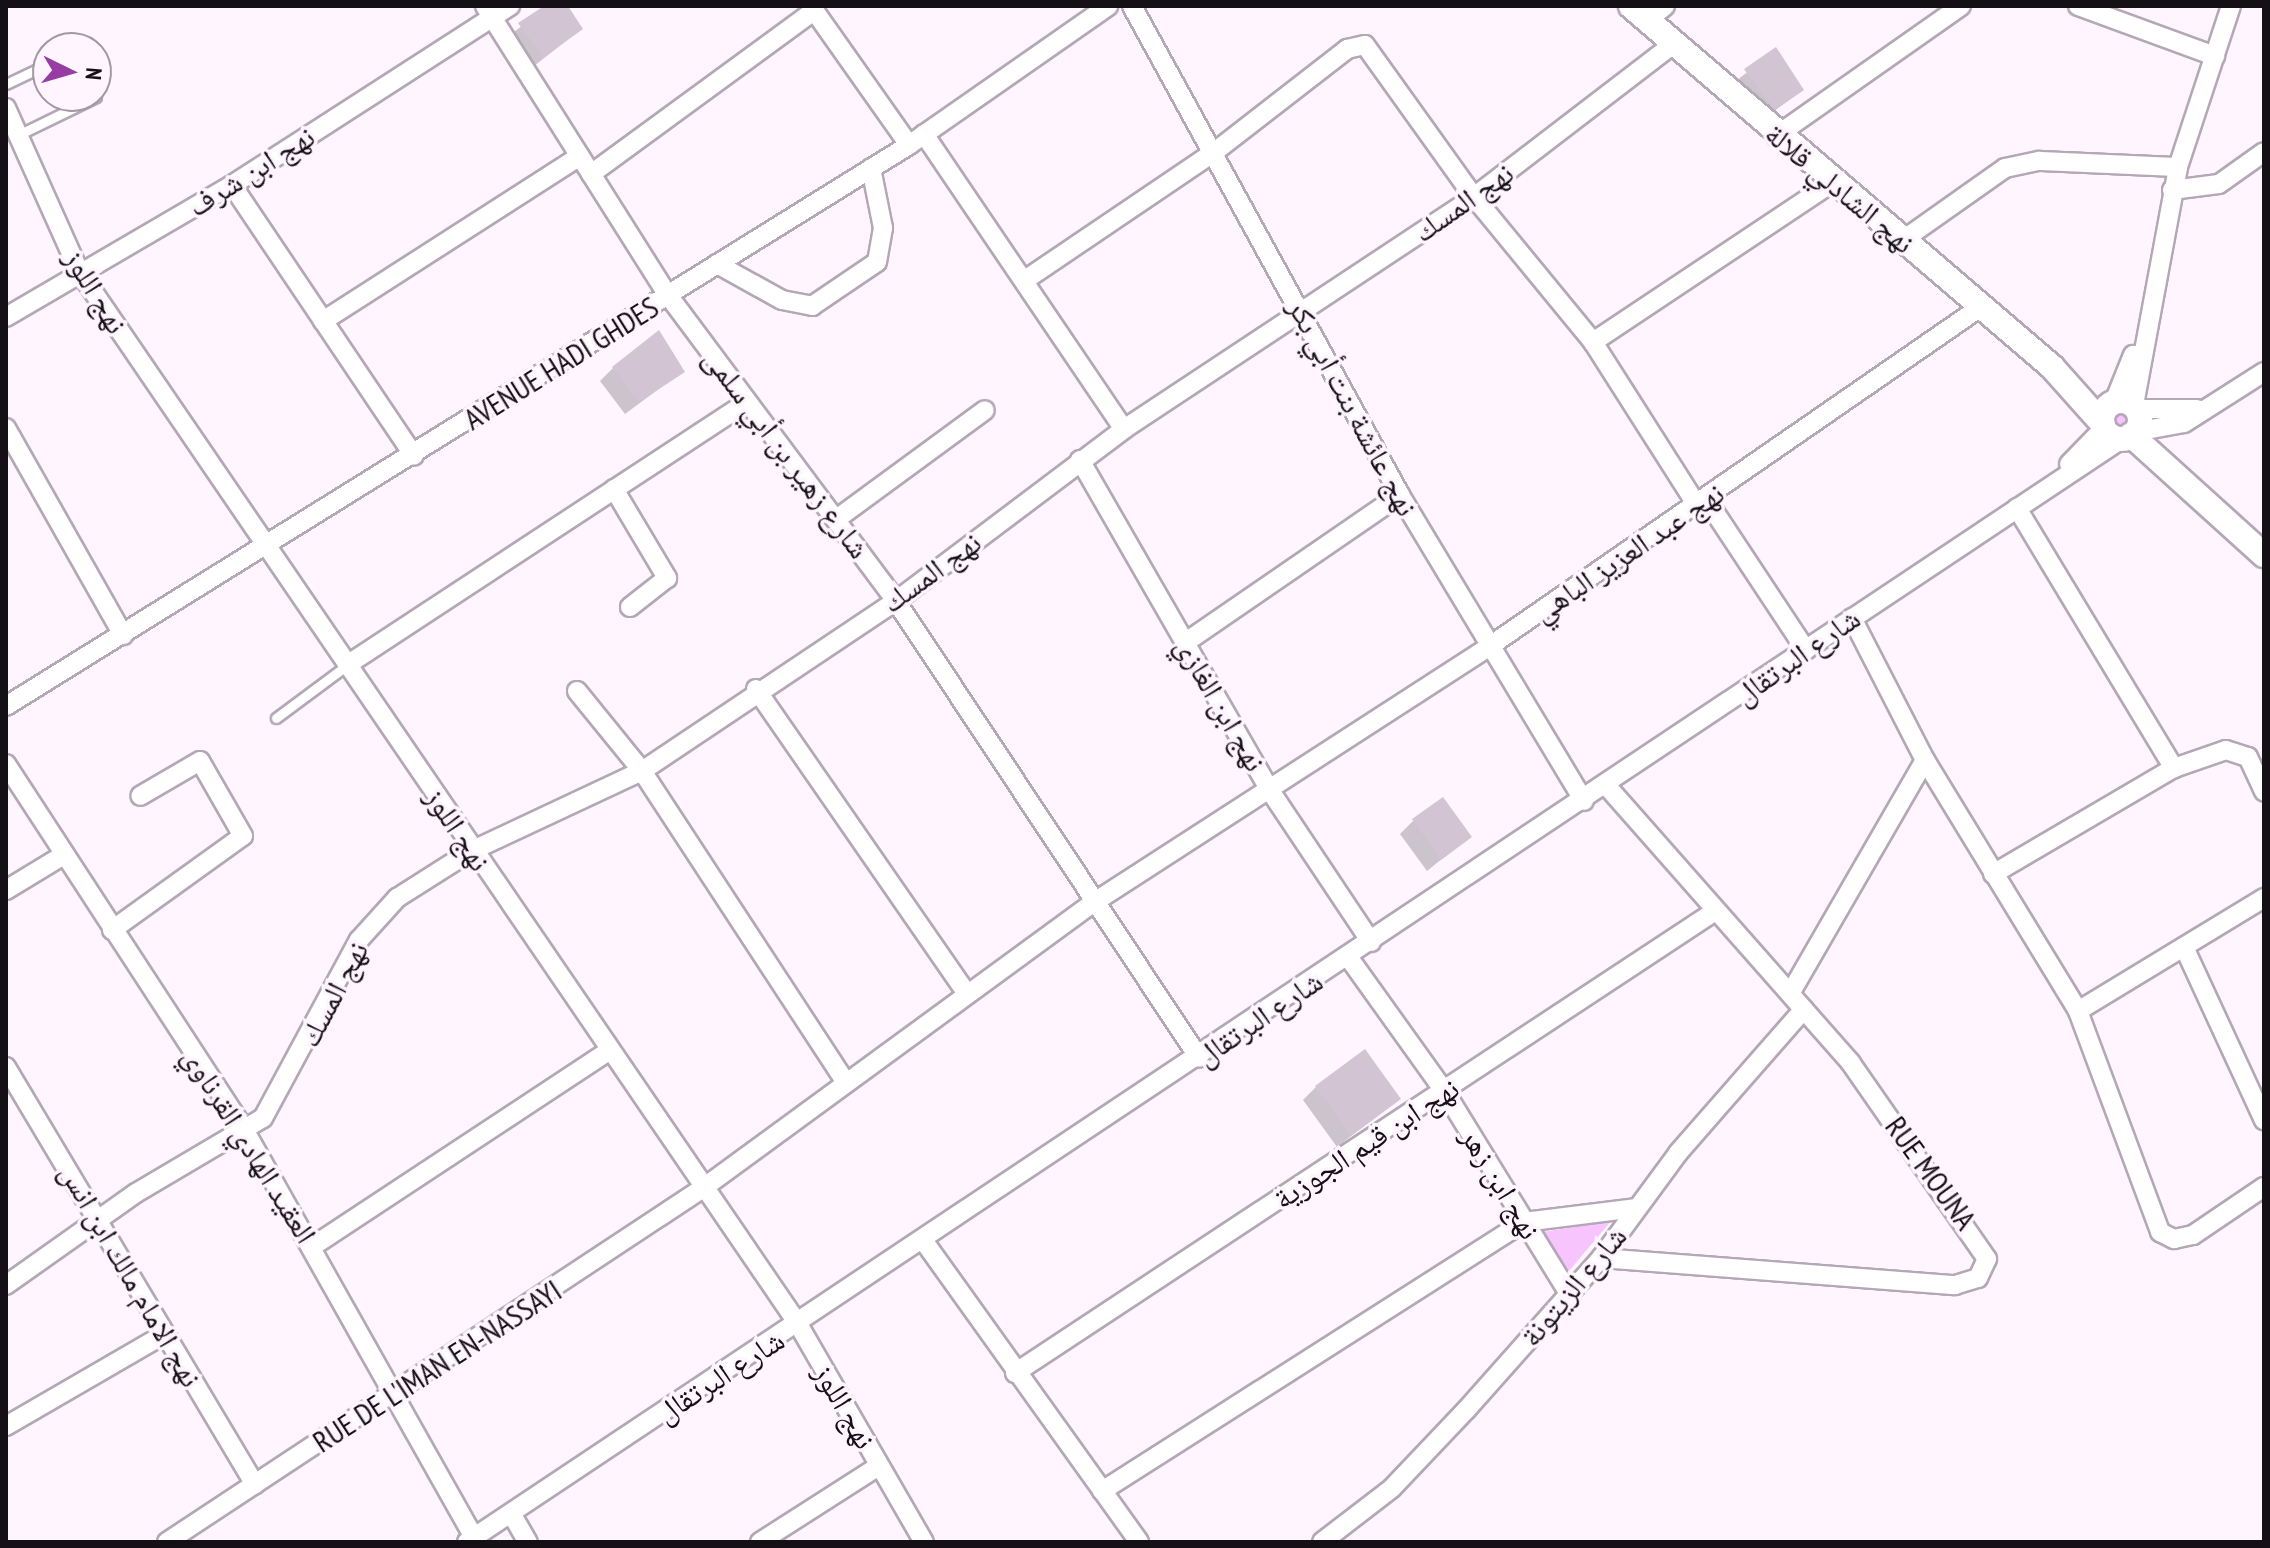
<!DOCTYPE html>
<meta charset="utf-8">
<style>
body{margin:0}
#map{position:relative;width:2270px;height:1548px;overflow:hidden;background:#fef5ff;font-family:"PT Sans Narrow","Noto Naskh Arabic",sans-serif}
div>[style]{position:absolute}
.green>*{inset:0;background:#f7c4fe}
.round{border-radius:50%}
.shadow>*{inset:0;background:#0003}
.building>*{inset:0;background:#d2c4d3}
.roads{filter:drop-shadow(2px 0 #b4a7b6) drop-shadow(-2px 0 #b4a7b6) drop-shadow(0 2px #b4a7b6) drop-shadow(0 -2px #b4a7b6)}
.service>*{height:9px;margin:-4.5px;padding:0 4.5px;transform-origin:4.5px;border-radius:4.5px;background:#fff}
.minor>*{height:18px;margin:-9px;padding:0 9px;transform-origin:9px;border-radius:9px;background:#fff}
.tertiary>*{height:24px;margin:-12px;padding:0 12px;transform-origin:12px;border-radius:12px;background:#fff}
.tertiary>.ring{margin:-12px;padding:0;box-sizing:content-box;background:none;border:24px solid #fff;border-radius:50%}
span{translate:-50% -50%;white-space:nowrap;text-align:center;line-height:1.15;-webkit-text-stroke:7px #fef5ff;paint-order:stroke}
.street-label{font-size:30px;color:#151016}
.frame{position:absolute;inset:0;border:8px solid #151016;pointer-events:none}
.north{position:absolute;left:32px;top:32px;width:80px;height:80px;box-sizing:border-box;background:#fef5ff;border:2px solid #a199a2;border-radius:50%;rotate:95deg;font-size:22px;font-weight:700;line-height:32px;text-align:center;color:#151016}
.north::after{content:'';display:block;margin:auto;width:28px;height:36px;background:#973ba5;clip-path:polygon(50% 0,100% 100%,50% 72%,0 100%)}
</style>
<div id="map">
<div class="green">
<i class="round" style="left:2113px;top:409px;width:20px;height:20px"></i>
<i style="clip-path:polygon(1611px 1221px,1569px 1271px,1543px 1232px)"></i>
</div>
<div class="shadow">
<i style="clip-path:polygon(548px 6px,565px 6px,581px 29px,529px 70px,506px 38px)"></i>
<i style="clip-path:polygon(1776px 50px,1802px 90px,1761px 121px,1732px 84px)"></i>
<i style="clip-path:polygon(613px 368px,683px 371px,625px 414px,600px 381px)"></i>
<i style="clip-path:polygon(1413px 821px,1469px 837px,1427px 871px,1400px 834px)"></i>
<i style="clip-path:polygon(1316px 1087px,1399px 1099px,1337px 1147px,1303px 1100px)"></i>
</div>
<div class="building">
<i style="clip-path:polygon(544px 6px,568px 6px,583px 29px,543px 58px,518px 23px)"></i>
<i style="clip-path:polygon(1776px 47px,1804px 90px,1775px 110px,1744px 69px)"></i>
<i style="clip-path:polygon(659px 330px,685px 372px,639px 402px,612px 367px)"></i>
<i style="clip-path:polygon(1443px 797px,1472px 837px,1441px 860px,1412px 819px)"></i>
<i style="clip-path:polygon(1365px 1049px,1401px 1099px,1351px 1136px,1315px 1086px)"></i>
</div>
<div class="roads">
<div class="service">
<i style="left:81px;top:48px;width:2px;rotate:-27deg"></i>
<i style="left:6px;top:84px;width:47px;rotate:-25.5deg"></i>
<i style="left:18px;top:135px;width:87px;rotate:-26deg"></i>
<i style="left:276px;top:718px;width:92px;rotate:-36.6deg"></i>
</div>
<div class="minor">
<i style="left:485px;top:6px;width:342px;rotate:57.7deg"></i>
<i style="left:668px;top:295px;width:382px;rotate:53.3deg"></i>
<i style="left:896px;top:601px;width:548px;rotate:56.45deg"></i>
<i style="left:811px;top:6px;width:170px;rotate:54.8deg"></i>
<i style="left:1132px;top:6px;width:558px;rotate:61.27deg"></i>
<i style="left:1400px;top:495px;width:357px;rotate:59deg"></i>
<i style="left:2078px;top:6px;width:146px;rotate:20.1deg"></i>
<i style="left:1646px;top:21px;width:24px;rotate:-38deg"></i>
<i style="left:6px;top:108px;width:179px;rotate:65.9deg"></i>
<i style="left:79px;top:271px;width:1275px;rotate:55.67deg"></i>
<i style="left:798px;top:1324px;width:252px;rotate:60deg"></i>
<i style="left:924px;top:134px;width:356px;rotate:55.9deg"></i>
<i style="left:1776px;top:136px;width:226px;rotate:-35.1deg"></i>
<i style="left:591px;top:174px;width:276px;rotate:-36.2deg"></i>
<i style="left:232px;top:185px;width:326px;rotate:56.1deg"></i>
<i style="left:2172px;top:190px;width:47px;rotate:-7.3deg"></i>
<i style="left:2219px;top:184px;width:55px;rotate:-35.4deg"></i>
<i style="left:1903px;top:240px;width:125px;rotate:-35.2deg"></i>
<i style="left:2005px;top:168px;width:35px;rotate:-12deg"></i>
<i style="left:2039px;top:161px;width:139px;rotate:2.5deg"></i>
<i style="left:717px;top:264px;width:74px;rotate:29deg"></i>
<i style="left:782px;top:300px;width:31px;rotate:11deg"></i>
<i style="left:812px;top:306px;width:78px;rotate:-34.1deg"></i>
<i style="left:877px;top:262px;width:35px;rotate:-80deg"></i>
<i style="left:883px;top:228px;width:61px;rotate:-101.3deg"></i>
<i style="left:1025px;top:280px;width:232px;rotate:-34.1deg"></i>
<i style="left:1217px;top:150px;width:165px;rotate:-37.8deg"></i>
<i style="left:1347px;top:49px;width:18px;rotate:-13deg"></i>
<i style="left:1365px;top:45px;width:187px;rotate:54.4deg"></i>
<i style="left:1474px;top:197px;width:188px;rotate:50.6deg"></i>
<i style="left:1593px;top:342px;width:193px;rotate:57.5deg"></i>
<i style="left:6px;top:317px;width:262px;rotate:-30.3deg"></i>
<i style="left:232px;top:185px;width:331px;rotate:-32.8deg"></i>
<i style="left:323px;top:321px;width:305px;rotate:-32.7deg"></i>
<i style="left:1593px;top:342px;width:288px;rotate:-33.7deg"></i>
<i style="left:2114px;top:402px;width:51px;rotate:-68deg"></i>
<i style="left:2134px;top:405px;width:242px;rotate:-79.5deg"></i>
<i style="left:2178px;top:167px;width:169px;rotate:-71.8deg"></i>
<i style="left:2137px;top:409px;width:60px"></i>
<i style="left:6px;top:428px;width:238px;rotate:60.5deg"></i>
<i style="left:2135px;top:432px;width:50px;rotate:-10.4deg"></i>
<i style="left:2184px;top:423px;width:95px;rotate:-32.5deg"></i>
<i style="left:1080px;top:460px;width:379px;rotate:60.1deg"></i>
<i style="left:1269px;top:789px;width:184px;rotate:56.3deg"></i>
<i style="left:2069px;top:464px;width:50px;rotate:-45.8deg"></i>
<i style="left:614px;top:489px;width:104px;rotate:59.2deg"></i>
<i style="left:667px;top:578px;width:47px;rotate:141.9deg"></i>
<i style="left:1706px;top:499px;width:181px;rotate:56.5deg"></i>
<i style="left:2017px;top:508px;width:304px;rotate:58.9deg"></i>
<i style="left:838px;top:518px;width:182px;rotate:-36.3deg"></i>
<i style="left:1852px;top:618px;width:160px;rotate:62.8deg"></i>
<i style="left:1925px;top:760px;width:294px;rotate:58.6deg"></i>
<i style="left:2078px;top:1011px;width:236px;rotate:69.6deg"></i>
<i style="left:2160px;top:1232px;width:16px;rotate:27deg"></i>
<i style="left:2174px;top:1239px;width:19px;rotate:-12deg"></i>
<i style="left:2193px;top:1235px;width:86px;rotate:-34.1deg"></i>
<i style="left:1186px;top:642px;width:260px;rotate:-34.5deg"></i>
<i style="left:350px;top:663px;width:475px;rotate:-33.3deg"></i>
<i style="left:756px;top:689px;width:371px;rotate:55.3deg"></i>
<i style="left:577px;top:691px;width:103px;rotate:50.9deg"></i>
<i style="left:642px;top:771px;width:371px;rotate:56.8deg"></i>
<i style="left:6px;top:706px;width:1063px;rotate:-31.85deg"></i>
<i style="left:909px;top:145px;width:243px;rotate:-34.9deg"></i>
<i style="left:6px;top:764px;width:438px;rotate:56.9deg"></i>
<i style="left:245px;top:1131px;width:466px;rotate:60.6deg"></i>
<i style="left:1993px;top:874px;width:210px;rotate:-30.4deg"></i>
<i style="left:2174px;top:768px;width:55px;rotate:-19.1deg"></i>
<i style="left:2226px;top:750px;width:23px;rotate:18deg"></i>
<i style="left:2248px;top:757px;width:38px;rotate:65deg"></i>
<i style="left:6px;top:890px;width:66px;rotate:-31.3deg"></i>
<i style="left:112px;top:930px;width:161px;rotate:-35.7deg"></i>
<i style="left:243px;top:836px;width:86px;rotate:-119.8deg"></i>
<i style="left:200px;top:761px;width:69px;rotate:149.7deg"></i>
<i style="left:2184px;top:947px;width:191px;rotate:65.2deg"></i>
<i style="left:1349px;top:958px;width:165px;rotate:54.4deg"></i>
<i style="left:1445px;top:1092px;width:235px;rotate:58.4deg"></i>
<i style="left:1791px;top:992px;width:268px;rotate:-60deg"></i>
<i style="left:2078px;top:1011px;width:218px;rotate:-31.3deg"></i>
<i style="left:6px;top:1067px;width:486px;rotate:59.2deg"></i>
<i style="left:923px;top:1240px;width:371px;rotate:54.4deg"></i>
<i style="left:313px;top:1246px;width:356px;rotate:-33.4deg"></i>
<i style="left:1601px;top:1258px;width:355px;rotate:4.4deg"></i>
<i style="left:1955px;top:1285px;width:24px;rotate:-17deg"></i>
<i style="left:1978px;top:1278px;width:21px;rotate:-65deg"></i>
<i style="left:1987px;top:1259px;width:239px;rotate:-124.8deg"></i>
<i style="left:1851px;top:1063px;width:368px;rotate:-131.4deg"></i>
<i style="left:6px;top:1285px;width:159px;rotate:-35.3deg"></i>
<i style="left:136px;top:1193px;width:147px;rotate:-30.6deg"></i>
<i style="left:263px;top:1118px;width:202px;rotate:-61.7deg"></i>
<i style="left:359px;top:940px;width:57px;rotate:-47.9deg"></i>
<i style="left:397px;top:898px;width:88px;rotate:-32.4deg"></i>
<i style="left:471px;top:851px;width:189px;rotate:-25.1deg"></i>
<i style="left:642px;top:771px;width:306px;rotate:-33.8deg"></i>
<i style="left:896px;top:601px;width:286px;rotate:-37deg"></i>
<i style="left:1124px;top:429px;width:420px;rotate:-33.5deg"></i>
<i style="left:1474px;top:197px;width:250px;rotate:-37.5deg"></i>
<i style="left:1015px;top:1373px;width:839px;rotate:-33.42deg"></i>
<i style="left:6px;top:1426px;width:184px;rotate:-30.1deg"></i>
<i style="left:1102px;top:1491px;width:500px;rotate:-32.52deg"></i>
<i style="left:1524px;top:1222px;width:114px;rotate:-7.1deg"></i>
<i style="left:511px;top:1513px;width:34px;rotate:60deg"></i>
<i style="left:167px;top:1542px;width:646px;rotate:-33.44deg"></i>
<i style="left:706px;top:1186px;width:483px;rotate:-36.2deg"></i>
<i style="left:1096px;top:901px;width:466px;rotate:-32.9deg"></i>
<i style="left:1487px;top:648px;width:602px;rotate:-34.64deg"></i>
<i style="left:467px;top:1542px;width:1990px;rotate:-33.69deg"></i>
<i style="left:760px;top:1542px;width:141px;rotate:-32.6deg"></i>
<i style="left:1322px;top:1542px;width:88px;rotate:-37.6deg"></i>
<i style="left:1392px;top:1488px;width:109px;rotate:-46.5deg"></i>
<i style="left:1467px;top:1409px;width:202px;rotate:-48.4deg"></i>
<i style="left:1601px;top:1258px;width:130px;rotate:-53.7deg"></i>
<i style="left:1678px;top:1153px;width:191px;rotate:-48.8deg"></i>
</div>
<div class="tertiary">
<i style="left:1631px;top:6px;width:555px;rotate:40.61deg"></i>
<i style="left:2052px;top:367px;width:76px;rotate:48.2deg"></i>
<i class="ring" style="left:2102px;top:401px;width:14px;height:14px"></i>
<i style="left:2131px;top:435px;width:179px;rotate:42.1deg"></i>
</div>
</div>
<div class="street-label">
<span style="left:251px;top:171px;rotate:-32deg">نهج ابن شرف</span>
<span style="left:1840px;top:188px;rotate:40deg">نهج الشادلي قلالة</span>
<span style="left:1463px;top:202px;rotate:-35deg">نهج المسك</span>
<span style="left:96px;top:291px;rotate:59deg">نهج اللوز</span>
<span style="left:561px;top:363px;rotate:-32deg">AVENUE HADI GHDES</span>
<span style="left:1353px;top:407px;rotate:62deg">نهج عائشة بنت أبي بكر</span>
<span style="left:787px;top:453px;rotate:53deg">شارع زهير بن أبي سلمى</span>
<span style="left:1628px;top:552px;rotate:-34deg">نهج عبد العزيز الباهي</span>
<span style="left:931px;top:572px;rotate:-36deg">نهج المسك</span>
<span style="left:1797px;top:656px;rotate:-35deg">شارع البرتقال</span>
<span style="left:1221px;top:704px;rotate:60deg">نهج ابن الغازي</span>
<span style="left:458px;top:829px;rotate:57deg">نهج اللوز</span>
<span style="left:333px;top:994px;rotate:-62deg">نهج المسك</span>
<span style="left:1259px;top:1018px;rotate:-34deg">شارع البرتقال</span>
<span style="left:1366px;top:1143px;rotate:-33deg">نهج ابن قيم الجوزية</span>
<span style="left:250px;top:1145px;rotate:58deg">العقيد الهادي القرناوي</span>
<span style="left:1931px;top:1173px;rotate:54deg">RUE MOUNA</span>
<span style="left:1501px;top:1183px;rotate:59deg">نهج ابن زهر</span>
<span style="left:131px;top:1275px;rotate:60deg">نهج الامام مالك ابن انس</span>
<span style="left:1573px;top:1286px;rotate:-50deg">شارع الزيتونة</span>
<span style="left:437px;top:1366px;rotate:-33deg">RUE DE L'IMAN EN-NASSAYI</span>
<span style="left:720px;top:1376px;rotate:-33deg">شارع البرتقال</span>
<span style="left:845px;top:1406px;rotate:60deg">نهج اللوز</span>
</div>
<div class="frame"></div>
<div class="north">N</div>
</div>
